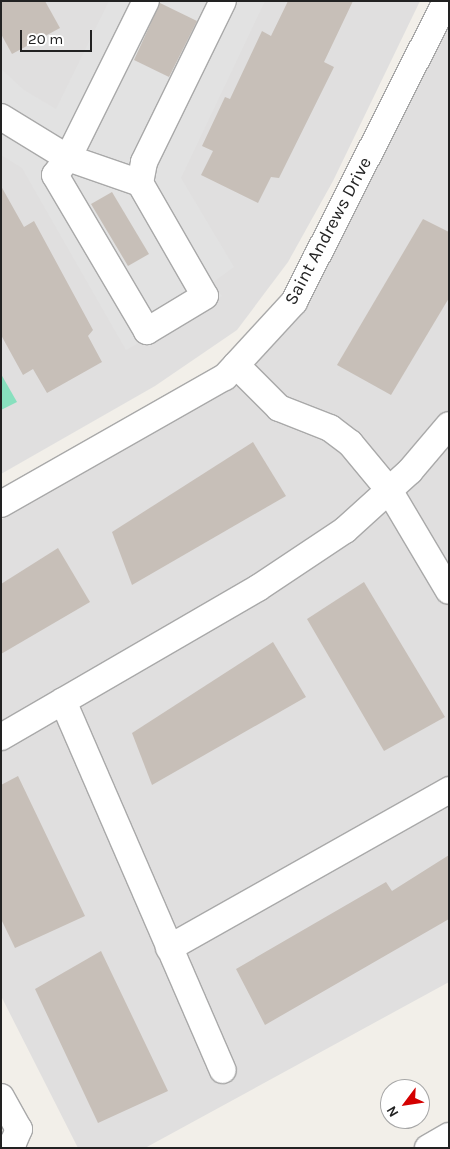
<!DOCTYPE html>
<style>
body{margin:0}
#map{position:relative;width:450px;height:1149px;overflow:hidden;background:#f2efe9;font-family:Karla,sans-serif}
div>[style]{position:absolute}
.residential>*{inset:0;background:#e0dfdf}
.pitch>*{inset:0;background:#88e0be}
.parking>*{inset:0;background:#e2e2e2}
.building>*{inset:0;background:#c7bfb8}
.roads{filter:drop-shadow(1px 0 #a9a9a9) drop-shadow(-1px 0 #a9a9a9) drop-shadow(0 1px #a9a9a9) drop-shadow(0 -1px #a9a9a9)}
.minor>*{height:26px;margin:-13px;padding:0 13px;transform-origin:13px;border-radius:13px;background:#fff}
span{translate:-50% -50%;white-space:nowrap;text-align:center;line-height:1.15;-webkit-text-stroke:5px #fff;paint-order:stroke}
.street-label{font-size:18px;color:#222}
.frame{position:absolute;inset:0;border:2px solid #222;pointer-events:none}
.north{position:absolute;left:380px;top:1079px;width:50px;height:50px;box-sizing:border-box;background:#fff;border:1px solid #a7a7a7;border-radius:50%;rotate:239deg;font-size:14px;font-weight:700;line-height:20px;text-align:center;color:#222}
.north::after{content:'';display:block;margin:auto;width:18px;height:22px;background:#d40000;clip-path:polygon(50% 0,100% 100%,50% 72%,0 100%)}
.scale{position:absolute;left:20px;top:30px;width:72px;height:22px;box-sizing:border-box;border:2px solid #222;border-top:0;padding-left:6px;font-size:15px;line-height:18px;white-space:nowrap;color:#222;-webkit-text-stroke:4px #fff;paint-order:stroke}
</style>
<div id="map">
<div class="residential">
<i style="clip-path:polygon(1px 1px,420px 1px,333px 181px,288px 262px,237px 330px,155px 386px,1px 474px)"></i>
<i style="clip-path:polygon(449px 1px,449px 982px,145px 1148px,78px 1148px,1px 996px,1px 520px,236px 365px,294px 302px)"></i>
</div>
<div class="pitch">
<i style="clip-path:polygon(1px 374px,17px 402px,1px 410px)"></i>
</div>
<div class="parking">
<i style="clip-path:polygon(109px 1px,265px 1px,181px 178px,234px 267px,212px 283px,222px 296px,126px 350px,22px 168px,1px 155px,1px 69px,24px 90px,56px 109px)"></i>
</div>
<div class="building">
<i style="clip-path:polygon(1px 1px,45px 1px,60px 28px,12px 54px,1px 34px)"></i>
<i style="clip-path:polygon(288px 1px,353px 1px,324px 62px,334px 67px,279px 178px,271px 177px,258px 203px,201px 175px,213px 151px,202px 146px,225px 97px,230px 99px,262px 31px,271px 36px)"></i>
<i style="clip-path:polygon(160px 3px,197px 21px,169px 77px,134px 60px)"></i>
<i style="clip-path:polygon(1px 186px,24px 227px,34px 221px,93px 330px,88px 336px,102px 362px,47px 393px,33px 369px,23px 375px,1px 335px)"></i>
<i style="clip-path:polygon(112px 192px,149px 254px,128px 266px,91px 204px)"></i>
<i style="clip-path:polygon(423px 219px,449px 232px,449px 298px,391px 395px,337px 365px)"></i>
<i style="clip-path:polygon(253px 442px,286px 496px,132px 585px,112px 532px)"></i>
<i style="clip-path:polygon(58px 548px,90px 602px,1px 654px,1px 584px)"></i>
<i style="clip-path:polygon(364px 582px,445px 717px,384px 751px,307px 619px)"></i>
<i style="clip-path:polygon(273px 642px,306px 697px,152px 785px,132px 733px)"></i>
<i style="clip-path:polygon(18px 776px,85px 916px,15px 948px,1px 919px,1px 785px)"></i>
<i style="clip-path:polygon(449px 855px,449px 919px,265px 1025px,236px 969px,386px 882px,392px 891px)"></i>
<i style="clip-path:polygon(101px 951px,168px 1091px,98px 1123px,35px 989px)"></i>
</div>
<div class="roads">
<div class="minor">
<i style="left:1px;top:117px;width:79px;rotate:31.5deg"></i>
<i style="left:68px;top:158px;width:76px;rotate:19.1deg"></i>
<i style="left:140px;top:183px;width:130px;rotate:60.1deg"></i>
<i style="left:205px;top:296px;width:68px;rotate:148.9deg"></i>
<i style="left:147px;top:331px;width:181px;rotate:-120.5deg"></i>
<i style="left:55px;top:175px;width:21px;rotate:-53deg"></i>
<i style="left:68px;top:158px;width:175px;rotate:-63.6deg"></i>
<i style="left:140px;top:183px;width:21px;rotate:-79deg"></i>
<i style="left:144px;top:162px;width:179px;rotate:-63.9deg"></i>
<i style="left:236px;top:365px;width:61px;rotate:45deg"></i>
<i style="left:279px;top:408px;width:55px;rotate:21.4deg"></i>
<i style="left:330px;top:428px;width:25px;rotate:37deg"></i>
<i style="left:350px;top:443px;width:61px;rotate:50.3deg"></i>
<i style="left:389px;top:490px;width:117px;rotate:59.3deg"></i>
<i style="left:1px;top:504px;width:257px;rotate:-29.6deg"></i>
<i style="left:225px;top:377px;width:102px;rotate:-47.4deg"></i>
<i style="left:294px;top:302px;width:337px;rotate:-63.2deg"></i>
<i style="left:63px;top:701px;width:402px;rotate:66.6deg"></i>
<i style="left:1px;top:737px;width:297px;rotate:-30.1deg"></i>
<i style="left:258px;top:588px;width:105px;rotate:-33.7deg"></i>
<i style="left:345px;top:530px;width:88px;rotate:-42.2deg"></i>
<i style="left:410px;top:471px;width:60px;rotate:-49.7deg"></i>
<i style="left:169px;top:948px;width:322px;rotate:-29.4deg"></i>
<i style="left:1px;top:1097px;width:37px;rotate:61deg"></i>
<i style="left:19px;top:1129px;width:15px;rotate:113deg"></i>
<i style="left:13px;top:1143px;width:9px;rotate:144deg"></i>
<i style="left:428px;top:1148px;width:24px;rotate:-30deg"></i>
</div>
</div>
<div class="street-label">
<span style="left:328px;top:231px;rotate:-62deg">Saint Andrews Drive</span>
</div>
<div class="frame"></div>
<div class="north">N</div>
<div class="scale">20 m</div>
</div>
